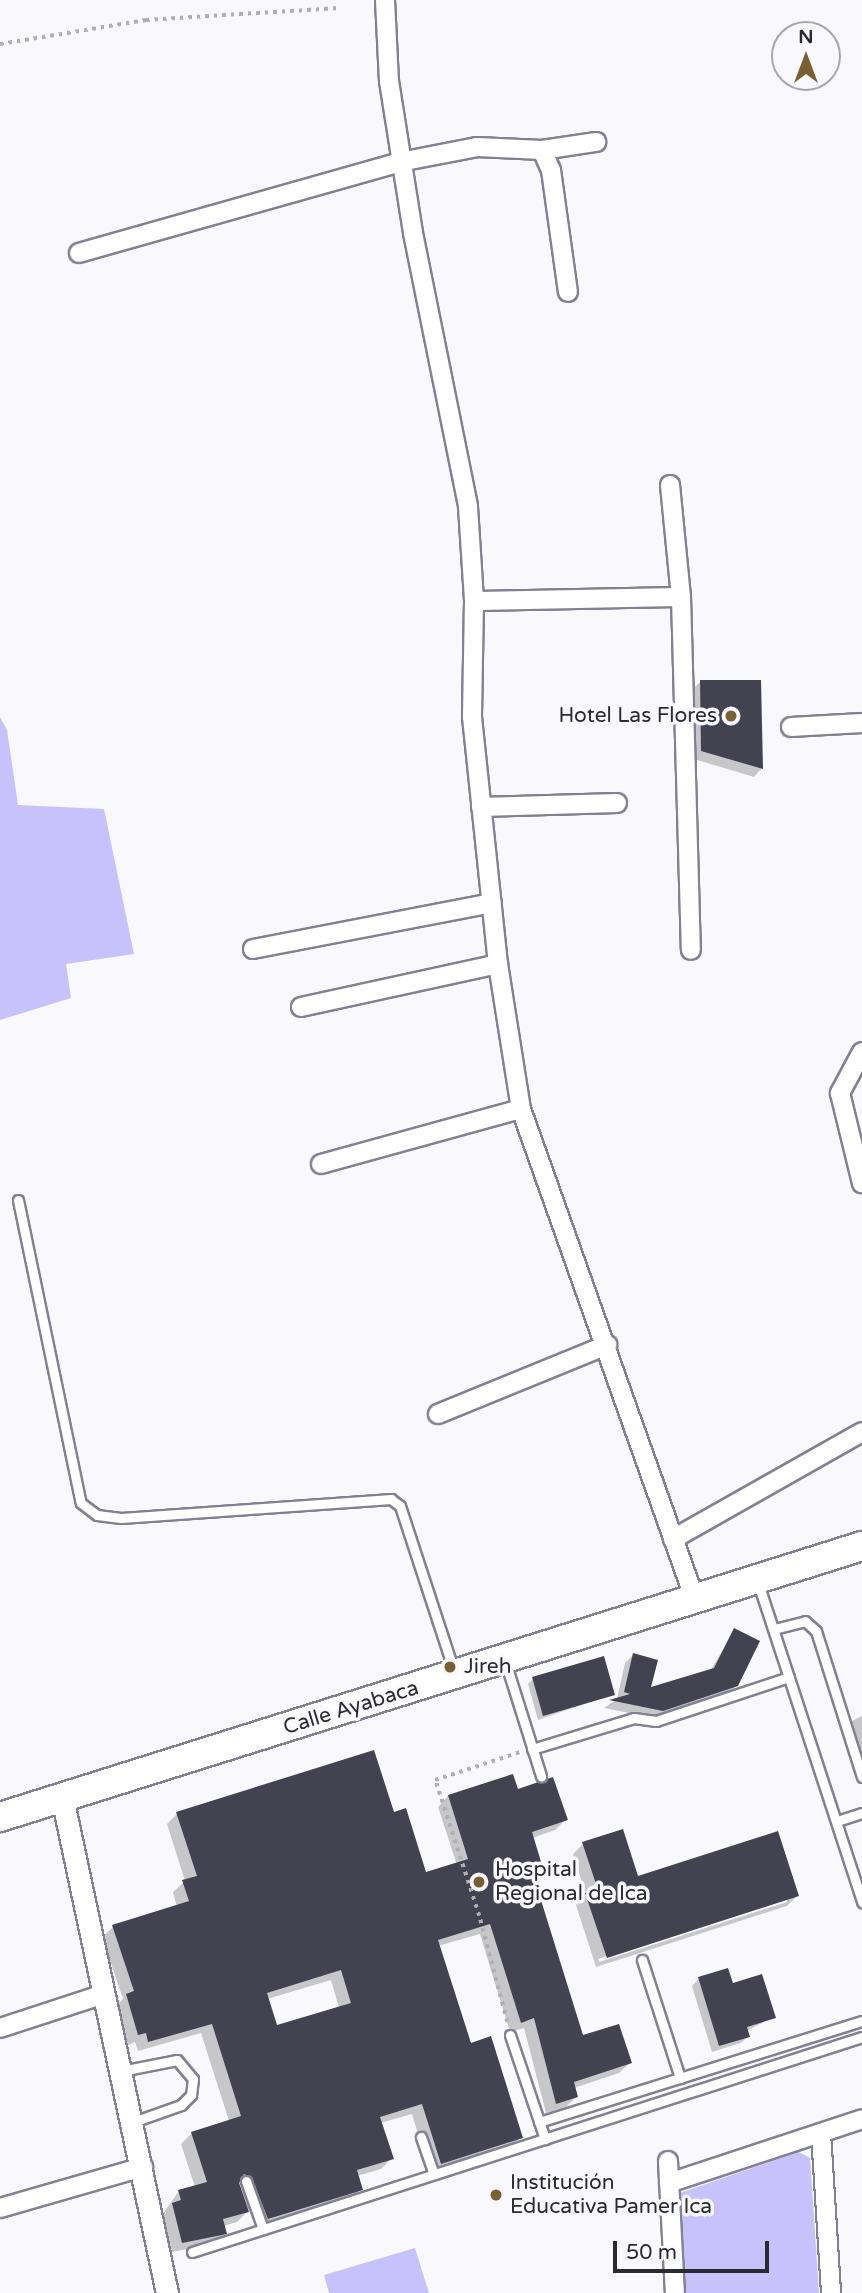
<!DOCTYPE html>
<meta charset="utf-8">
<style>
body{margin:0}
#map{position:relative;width:862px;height:2293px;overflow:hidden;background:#f9f9fd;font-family:"Varela Round",sans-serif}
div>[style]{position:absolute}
.green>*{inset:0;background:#c7c1fc}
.shadow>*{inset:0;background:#0003}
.building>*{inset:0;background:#434250}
.path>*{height:3.5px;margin-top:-1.75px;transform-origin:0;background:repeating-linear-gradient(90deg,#aeaeb3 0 3.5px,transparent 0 8.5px)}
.roads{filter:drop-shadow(2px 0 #828192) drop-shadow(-2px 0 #828192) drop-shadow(0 2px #828192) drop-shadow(0 -2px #828192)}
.service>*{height:9px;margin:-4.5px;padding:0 4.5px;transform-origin:4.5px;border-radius:4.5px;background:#fff}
.minor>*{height:18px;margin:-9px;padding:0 9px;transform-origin:9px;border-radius:9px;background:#fff}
.tertiary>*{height:21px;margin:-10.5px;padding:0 10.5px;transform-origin:10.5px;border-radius:10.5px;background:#fff}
.primary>*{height:28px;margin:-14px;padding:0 14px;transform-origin:14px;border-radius:14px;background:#fff}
.dots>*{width:19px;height:19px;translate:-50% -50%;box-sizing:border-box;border:4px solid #f9f9fd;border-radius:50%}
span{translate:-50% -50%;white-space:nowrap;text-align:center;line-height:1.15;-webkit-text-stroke:7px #f9f9fd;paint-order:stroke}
.poi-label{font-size:21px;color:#2a2a31}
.right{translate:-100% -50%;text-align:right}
.left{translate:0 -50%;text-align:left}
.street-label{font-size:21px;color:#2a2a31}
.north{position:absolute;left:771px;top:21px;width:70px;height:70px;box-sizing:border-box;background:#f9f9fd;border:2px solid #a6a6ab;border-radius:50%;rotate:0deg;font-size:19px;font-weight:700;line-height:28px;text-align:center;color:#2a2a31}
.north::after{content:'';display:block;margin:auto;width:24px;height:32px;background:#7a5f32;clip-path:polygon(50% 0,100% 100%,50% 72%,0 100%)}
.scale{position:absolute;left:613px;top:2241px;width:156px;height:32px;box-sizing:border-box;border:4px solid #2a2a31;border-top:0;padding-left:9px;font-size:21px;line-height:24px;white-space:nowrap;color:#2a2a31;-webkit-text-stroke:5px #f9f9fd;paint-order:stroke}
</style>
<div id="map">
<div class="green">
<i style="clip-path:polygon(0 717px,7px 730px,18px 805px,104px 809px,134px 954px,66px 964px,71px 998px,0 1020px)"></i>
<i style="clip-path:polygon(799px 2152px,810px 2158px,819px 2293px,680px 2293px,674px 2195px)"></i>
<i style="clip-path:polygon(415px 2248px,429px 2293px,329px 2293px,324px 2275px)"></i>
</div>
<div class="shadow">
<i style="clip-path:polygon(700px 682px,759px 682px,761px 769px,754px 777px,694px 759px,692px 690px)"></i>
<i style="clip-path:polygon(735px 1630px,737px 1685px,728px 1694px,654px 1718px,604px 1708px,617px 1699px,625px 1663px,633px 1655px,648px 1690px,710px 1671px)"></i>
<i style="clip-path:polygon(533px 1679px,613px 1694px,538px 1720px,528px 1684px)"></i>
<i style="clip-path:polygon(862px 1716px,862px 1768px,848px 1723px)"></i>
<i style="clip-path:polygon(evenodd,517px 1792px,566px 1819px,555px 1830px,532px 1838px,540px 1864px,531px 1873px,582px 2037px,630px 2063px,619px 2073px,574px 2088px,576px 2097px,566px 2107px,546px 2113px,524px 2028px,510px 2032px,480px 1934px,438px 1946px,470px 2045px,521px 2137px,511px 2148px,430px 2173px,412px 2114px,380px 2123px,392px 2158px,381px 2169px,357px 2176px,361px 2189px,351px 2200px,258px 2229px,250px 2209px,237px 2222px,223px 2226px,225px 2233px,214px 2244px,172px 2252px,162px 2215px,179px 2191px,195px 2187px,181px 2144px,192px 2133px,229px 2121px,201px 2033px,138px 2051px,135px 2042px,128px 2045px,116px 2006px,123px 1999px,102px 1937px,113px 1927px,177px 1907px,173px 1892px,185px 1881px,167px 1824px,177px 1814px,393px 1814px,425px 1875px,457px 1865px,438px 1807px,448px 1796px,517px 1792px,331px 1980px,339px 2008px,276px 2027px,267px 1999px,331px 1980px)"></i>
<i style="clip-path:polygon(evenodd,583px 1844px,637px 1879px,797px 1896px,787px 1906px,596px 1967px,576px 1905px,586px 1895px,573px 1854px,583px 1844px,787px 1898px,787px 1902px,599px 1962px,598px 1959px,787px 1898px)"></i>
<i style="clip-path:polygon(699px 1978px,732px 1985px,774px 2017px,746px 2031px,748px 2036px,741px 2043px,712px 2052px,692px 1986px)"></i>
</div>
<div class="building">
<i style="clip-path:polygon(700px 680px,761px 680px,763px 769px,701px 751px)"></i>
<i style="clip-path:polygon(734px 1628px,760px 1641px,738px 1686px,663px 1711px,609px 1700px,630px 1694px,624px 1692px,633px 1653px,658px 1660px,651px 1687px,714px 1668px)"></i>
<i style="clip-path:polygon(604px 1656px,615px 1695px,543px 1716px,532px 1677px)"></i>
<i style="clip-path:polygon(evenodd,374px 1750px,394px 1812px,406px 1808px,426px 1872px,468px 1859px,448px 1795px,513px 1774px,518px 1789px,553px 1777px,568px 1820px,532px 1832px,542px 1865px,531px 1868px,583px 2035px,619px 2024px,632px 2063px,574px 2082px,578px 2097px,556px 2104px,534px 2018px,521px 2023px,490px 1924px,438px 1940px,471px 2043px,491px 2036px,523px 2138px,441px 2164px,422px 2104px,380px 2117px,394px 2159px,357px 2170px,363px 2190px,268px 2219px,252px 2178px,244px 2174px,239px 2183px,249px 2212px,223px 2219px,227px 2234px,182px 2243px,172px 2203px,181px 2200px,178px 2190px,207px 2182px,191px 2132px,241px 2116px,212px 2024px,148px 2042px,146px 2033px,138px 2035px,126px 1994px,134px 1991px,112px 1925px,189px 1901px,182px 1880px,197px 1876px,176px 1812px,374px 1750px,341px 1970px,351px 2003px,277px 2025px,267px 1993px,341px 1970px)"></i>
<i style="clip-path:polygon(623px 1829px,638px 1876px,778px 1831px,799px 1896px,607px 1958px,585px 1893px,598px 1890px,582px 1842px)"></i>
<i style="clip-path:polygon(728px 1968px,733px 1983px,762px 1974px,776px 2018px,747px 2027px,750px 2037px,719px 2046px,698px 1977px)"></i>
</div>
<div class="path">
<i style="left:0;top:44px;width:148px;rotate:-9.3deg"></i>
<i style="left:146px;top:20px;width:193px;rotate:-3.6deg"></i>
<i style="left:507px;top:2022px;width:110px;rotate:-104.8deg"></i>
<i style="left:479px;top:1916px;width:143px;rotate:-107.9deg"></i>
<i style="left:435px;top:1780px;width:89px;rotate:-18.2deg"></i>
</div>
<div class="roads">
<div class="service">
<i style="left:18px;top:1200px;width:309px;rotate:78.3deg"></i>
<i style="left:81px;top:1503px;width:20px;rotate:37deg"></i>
<i style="left:97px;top:1515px;width:24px;rotate:7deg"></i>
<i style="left:121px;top:1518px;width:271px;rotate:-4deg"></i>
<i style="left:391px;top:1499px;width:11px;rotate:38deg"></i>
<i style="left:400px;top:1506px;width:174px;rotate:71.9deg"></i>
<i style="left:758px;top:1583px;width:336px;rotate:71.9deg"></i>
<i style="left:774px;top:1629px;width:32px;rotate:-14deg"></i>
<i style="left:805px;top:1621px;width:15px;rotate:42deg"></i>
<i style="left:816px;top:1631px;width:153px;rotate:72.5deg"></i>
<i style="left:505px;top:1661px;width:121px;rotate:72.6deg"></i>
<i style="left:532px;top:1749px;width:107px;rotate:-16.9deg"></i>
<i style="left:634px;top:1718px;width:22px;rotate:8deg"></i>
<i style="left:656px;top:1721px;width:140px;rotate:-18.3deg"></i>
<i style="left:837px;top:1821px;width:26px;rotate:-18deg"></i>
<i style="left:642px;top:1960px;width:124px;rotate:72.1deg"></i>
<i style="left:510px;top:2035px;width:110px;rotate:71.4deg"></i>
<i style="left:121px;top:2071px;width:57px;rotate:-11.1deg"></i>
<i style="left:177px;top:2060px;width:25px;rotate:50deg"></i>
<i style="left:193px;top:2079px;width:16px;rotate:97deg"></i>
<i style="left:191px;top:2095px;width:14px;rotate:135deg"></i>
<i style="left:181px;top:2105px;width:51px;rotate:160.5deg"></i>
<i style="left:539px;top:2122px;width:338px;rotate:-17.4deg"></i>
<i style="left:421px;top:2137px;width:39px;rotate:71deg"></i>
<i style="left:246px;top:2181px;width:51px;rotate:70.5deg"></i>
<i style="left:192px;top:2252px;width:704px;rotate:-17.79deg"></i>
</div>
<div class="minor">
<i style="left:385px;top:0;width:81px;rotate:87.2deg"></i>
<i style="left:389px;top:81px;width:154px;rotate:81deg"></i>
<i style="left:413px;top:233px;width:279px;rotate:78.6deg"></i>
<i style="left:468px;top:507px;width:94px;rotate:86.3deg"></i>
<i style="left:474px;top:601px;width:116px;rotate:91deg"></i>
<i style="left:472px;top:717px;width:248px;rotate:84deg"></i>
<i style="left:498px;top:964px;width:147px;rotate:81deg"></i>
<i style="left:521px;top:1109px;width:518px;rotate:70.48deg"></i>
<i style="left:542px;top:150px;width:22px;rotate:66deg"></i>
<i style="left:551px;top:170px;width:123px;rotate:82.1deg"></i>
<i style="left:79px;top:253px;width:339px;rotate:-15.8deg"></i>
<i style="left:405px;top:161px;width:73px;rotate:-11deg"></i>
<i style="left:477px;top:147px;width:65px;rotate:2.6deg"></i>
<i style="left:542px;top:150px;width:55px;rotate:-8.4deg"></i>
<i style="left:670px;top:485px;width:113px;rotate:84.4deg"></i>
<i style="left:681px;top:597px;width:353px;rotate:88.4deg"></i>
<i style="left:474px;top:601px;width:207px;rotate:-1.1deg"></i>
<i style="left:791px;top:727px;width:71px;rotate:-3.2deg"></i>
<i style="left:481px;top:807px;width:136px;rotate:-1.7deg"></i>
<i style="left:253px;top:949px;width:243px;rotate:-10.9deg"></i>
<i style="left:301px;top:1007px;width:202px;rotate:-12.3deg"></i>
<i style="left:862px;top:1052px;width:47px;rotate:118.2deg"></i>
<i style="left:840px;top:1093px;width:93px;rotate:76.3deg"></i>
<i style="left:321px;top:1164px;width:207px;rotate:-15.4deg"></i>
<i style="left:438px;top:1414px;width:183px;rotate:-22.2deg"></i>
<i style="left:673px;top:1539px;width:217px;rotate:-29.5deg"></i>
<i style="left:0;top:2028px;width:109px;rotate:-18.1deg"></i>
<i style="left:821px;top:2133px;width:160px;rotate:86.4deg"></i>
<i style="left:668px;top:2161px;width:132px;rotate:87deg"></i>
<i style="left:669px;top:2183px;width:203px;rotate:-18.3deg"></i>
<i style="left:0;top:2208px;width:149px;rotate:-16deg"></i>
</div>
<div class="tertiary">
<i style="left:62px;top:1797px;width:507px;rotate:78.05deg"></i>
</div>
<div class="primary">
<i style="left:0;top:1817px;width:904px;rotate:-17.45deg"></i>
</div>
</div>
<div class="dots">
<i style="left:731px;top:716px;background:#7a5f32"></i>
<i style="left:450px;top:1667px;background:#7a5f32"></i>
<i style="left:479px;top:1882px;background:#7a5f32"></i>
<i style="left:496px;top:2195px;background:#7a5f32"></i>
</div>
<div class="poi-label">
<span class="right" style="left:717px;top:716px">Hotel Las Flores</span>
<span class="left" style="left:464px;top:1667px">Jireh</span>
<span class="left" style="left:495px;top:1882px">Hospital<br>Regional de Ica</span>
<span class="left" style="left:510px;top:2195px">Institución<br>Educativa Pamer Ica</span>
</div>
<div class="street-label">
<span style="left:351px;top:1708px;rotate:-17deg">Calle Ayabaca</span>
</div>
<div class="north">N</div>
<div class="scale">50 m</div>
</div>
